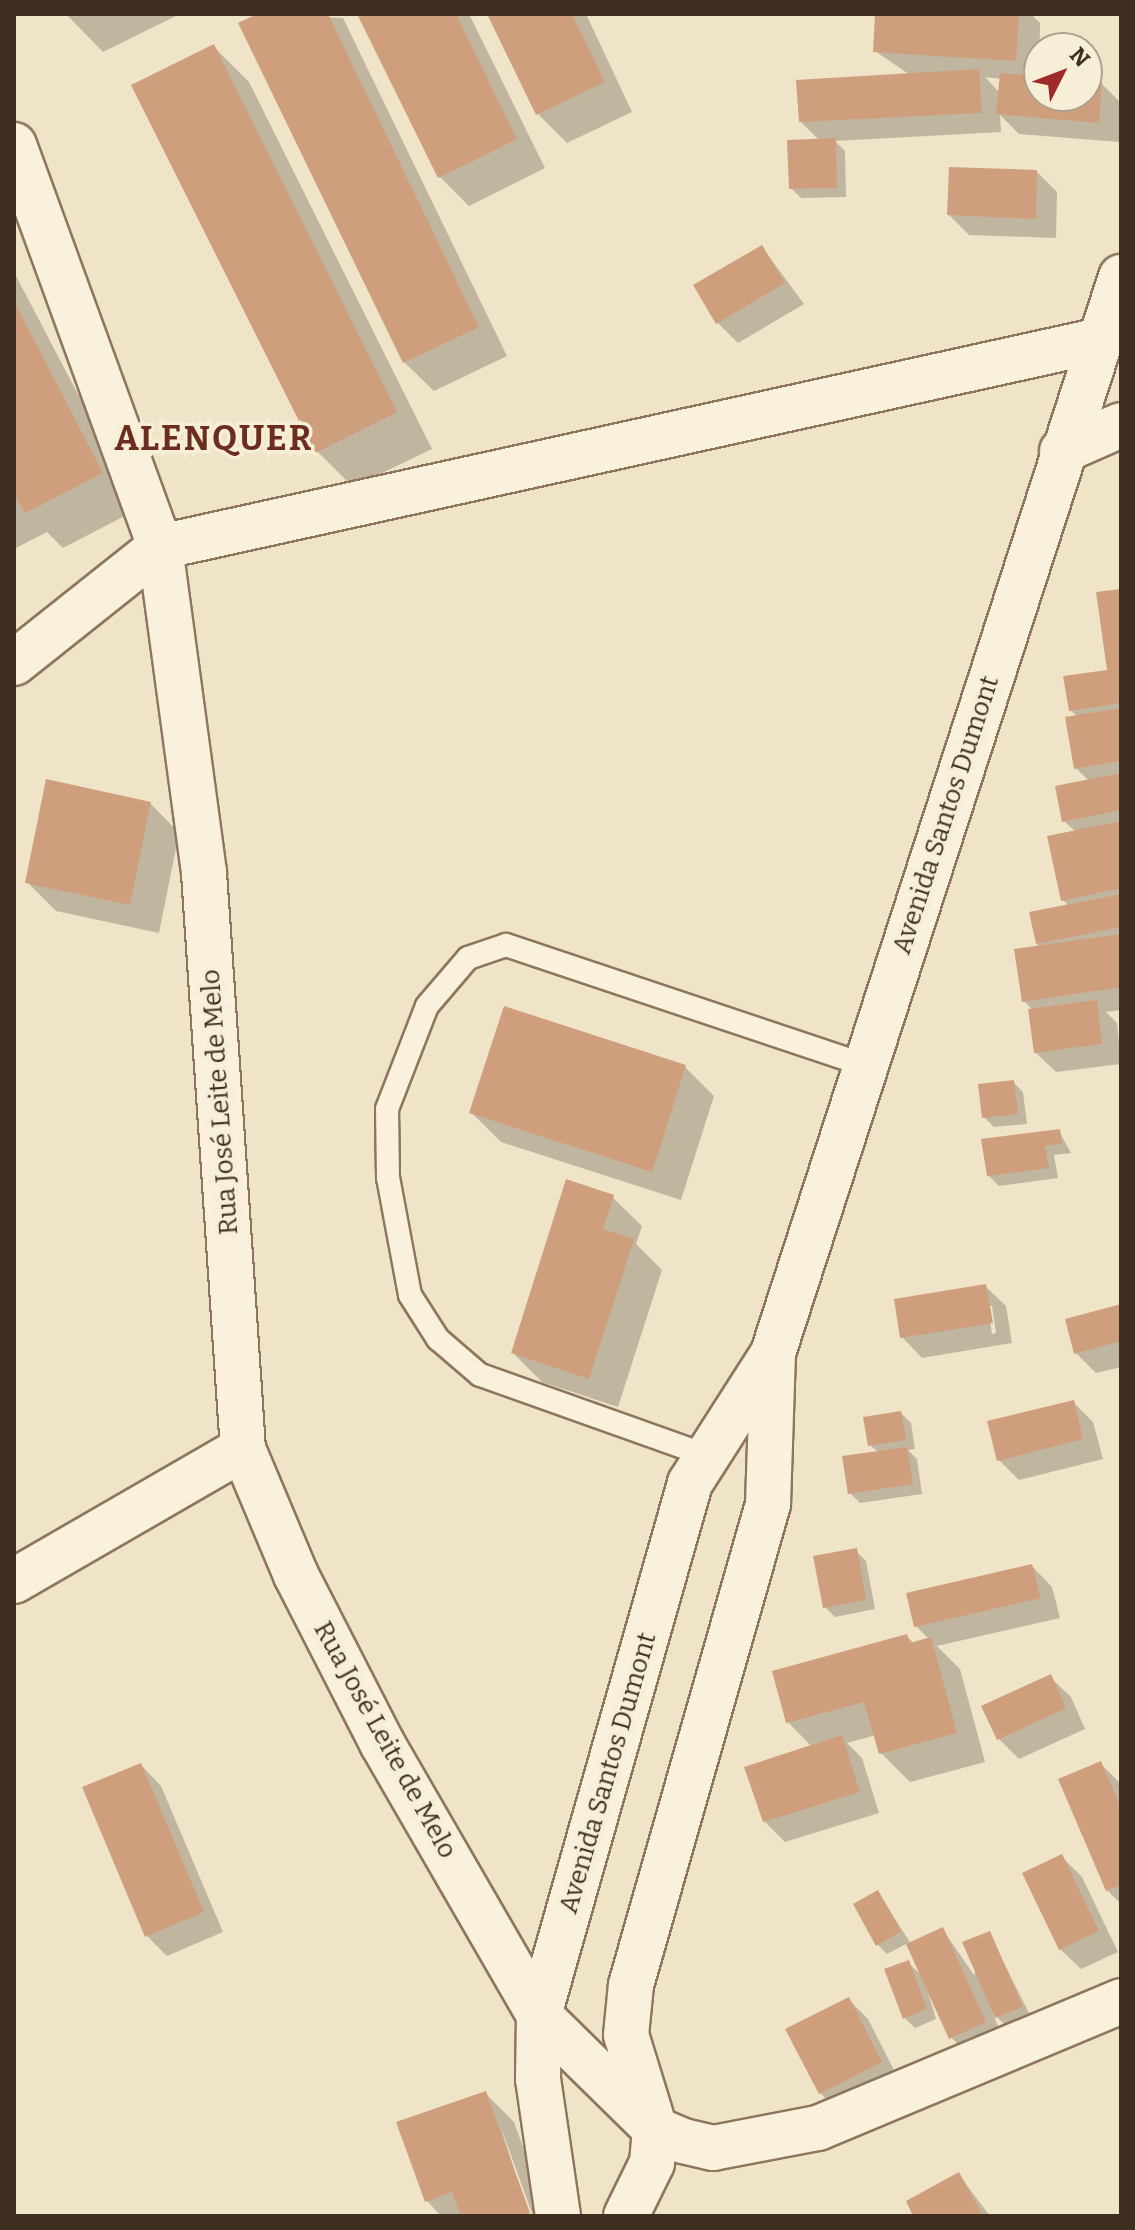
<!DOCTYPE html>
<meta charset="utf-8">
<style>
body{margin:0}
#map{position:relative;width:1135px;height:2230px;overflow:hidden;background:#f0e4c8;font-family:Bitter,serif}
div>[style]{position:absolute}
.shadow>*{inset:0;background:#0003}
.building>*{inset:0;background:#cf9f7d}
.roads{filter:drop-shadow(2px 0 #8d765c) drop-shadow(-2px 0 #8d765c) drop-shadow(0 2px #8d765c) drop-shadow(0 -2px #8d765c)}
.lane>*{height:22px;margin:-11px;padding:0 11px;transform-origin:11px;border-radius:11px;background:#faf1dc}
.street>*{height:44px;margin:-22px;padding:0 22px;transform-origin:22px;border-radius:22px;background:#faf1dc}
.secondary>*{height:44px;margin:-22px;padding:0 22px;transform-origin:22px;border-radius:22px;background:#faf1dc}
span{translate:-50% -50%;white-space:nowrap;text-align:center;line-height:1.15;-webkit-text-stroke:7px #f7eed8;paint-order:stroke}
.street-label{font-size:26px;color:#3d2e20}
.district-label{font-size:34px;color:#6b2e1e;font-weight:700;letter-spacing:2px}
.frame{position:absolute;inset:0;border:16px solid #3d2e20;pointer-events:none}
.north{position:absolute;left:1023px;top:32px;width:80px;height:80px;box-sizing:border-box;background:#f7eed8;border:2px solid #ada18e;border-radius:50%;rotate:48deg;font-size:22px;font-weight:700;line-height:32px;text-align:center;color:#3d2e20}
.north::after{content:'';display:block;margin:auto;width:28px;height:36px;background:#9e2a2b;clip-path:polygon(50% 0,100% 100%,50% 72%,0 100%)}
</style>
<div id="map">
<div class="shadow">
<i style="clip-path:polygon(66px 14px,180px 14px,103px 52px)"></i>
<i style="clip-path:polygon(261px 14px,343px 18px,507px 356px,434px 391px,404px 362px)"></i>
<i style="clip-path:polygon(360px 14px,469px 14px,545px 168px,469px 206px,440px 177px)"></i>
<i style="clip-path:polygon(490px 14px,586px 14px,632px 112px,567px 143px,538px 114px)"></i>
<i style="clip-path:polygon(evenodd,877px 14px,1031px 14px,1040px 23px,1039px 96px,1087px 96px,1087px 83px,1102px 84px,1121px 103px,1119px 142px,1019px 134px,1000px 115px,1001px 132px,835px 141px,845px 151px,846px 197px,801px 198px,791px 188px,820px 141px,800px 121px,910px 75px,875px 51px,877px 14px,985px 77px,1002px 79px,1000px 93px,985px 77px)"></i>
<i style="clip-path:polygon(213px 46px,249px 82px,432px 449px,353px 487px,317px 451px)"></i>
<i style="clip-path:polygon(1037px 172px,1057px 192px,1056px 238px,969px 235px,949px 215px)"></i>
<i style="clip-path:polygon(762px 247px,804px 304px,738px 343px,718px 323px)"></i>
<i style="clip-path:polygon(14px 272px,138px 509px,63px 548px,47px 532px,14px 549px)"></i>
<i style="clip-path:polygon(1121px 591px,1121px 1010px,1106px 1012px,1117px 1023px,1121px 1064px,1056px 1072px,1035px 1052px,1033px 1010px,1024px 1001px,1038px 943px,1069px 906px,1063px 900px,1076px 832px,1064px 821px,1089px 781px,1076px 768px,1078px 717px,1070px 710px,1110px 672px)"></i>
<i style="clip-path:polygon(150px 803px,179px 833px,159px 933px,56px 911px,27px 882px)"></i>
<i style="clip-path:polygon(685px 1067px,714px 1096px,681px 1200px,501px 1142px,472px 1113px)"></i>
<i style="clip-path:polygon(1013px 1082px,1023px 1092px,1027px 1124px,994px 1127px,984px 1117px)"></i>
<i style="clip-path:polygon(1059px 1131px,1071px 1153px,1054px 1155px,1058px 1178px,999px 1186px,988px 1175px)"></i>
<i style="clip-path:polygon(612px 1197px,642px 1226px,636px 1244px,662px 1270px,618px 1407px,542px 1382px,513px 1353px)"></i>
<i style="clip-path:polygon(evenodd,985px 1286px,1006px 1306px,1012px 1343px,922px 1358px,902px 1337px,985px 1286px,988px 1306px,992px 1306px,996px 1333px,992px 1334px,988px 1306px)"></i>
<i style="clip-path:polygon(1121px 1306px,1121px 1367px,1096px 1373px,1076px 1353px)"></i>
<i style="clip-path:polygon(1073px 1402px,1093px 1422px,1103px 1459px,1019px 1480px,999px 1460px)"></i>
<i style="clip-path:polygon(901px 1413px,911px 1423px,915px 1449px,908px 1450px,917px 1459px,922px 1494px,860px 1503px,850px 1493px,879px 1453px,870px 1445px)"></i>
<i style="clip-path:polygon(856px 1551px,866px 1561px,875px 1609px,835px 1617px,825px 1607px)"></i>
<i style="clip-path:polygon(1032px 1566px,1052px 1587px,1060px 1618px,937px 1646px,960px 1669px,985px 1762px,910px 1782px,880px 1752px,876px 1735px,847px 1743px,862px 1758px,879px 1813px,785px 1842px,764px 1821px,812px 1747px,788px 1722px,907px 1636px,914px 1644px,930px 1640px,916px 1626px)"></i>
<i style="clip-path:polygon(1050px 1677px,1071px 1697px,1085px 1729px,1019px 1759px,998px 1738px)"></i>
<i style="clip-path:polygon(1101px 1764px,1121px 1784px,1121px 1904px,1107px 1890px)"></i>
<i style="clip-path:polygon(141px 1765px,161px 1786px,223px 1932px,167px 1956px,146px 1935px)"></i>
<i style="clip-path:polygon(1062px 1857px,1082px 1877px,1118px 1952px,1081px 1969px,1060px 1949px)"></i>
<i style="clip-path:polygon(878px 1892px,911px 1944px,943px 1930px,974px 1975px,989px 1933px,1031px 2017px,1007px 2027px,992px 2012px,1005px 2042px,971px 2058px,951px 2037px,924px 1979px,936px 2019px,915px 2028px,905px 2018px,908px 1963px,924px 1977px,908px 1943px,887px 1954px,877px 1944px)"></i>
<i style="clip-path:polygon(848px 1999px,868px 2019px,900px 2082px,841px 2113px,820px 2093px)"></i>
<i style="clip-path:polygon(485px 2093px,514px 2122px,548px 2216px,533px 2216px,500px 2125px,529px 2216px,441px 2216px,427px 2201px)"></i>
<i style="clip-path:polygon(959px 2175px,990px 2216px,916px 2216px)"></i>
</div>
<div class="building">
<i style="clip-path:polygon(257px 14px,328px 14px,479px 327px,403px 363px,238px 23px)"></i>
<i style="clip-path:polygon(357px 14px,456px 14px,517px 139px,438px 178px)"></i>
<i style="clip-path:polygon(487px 14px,572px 14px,605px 82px,536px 115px)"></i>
<i style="clip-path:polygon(875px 14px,1019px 14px,1016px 61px,873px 52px)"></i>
<i style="clip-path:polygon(214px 44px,397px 412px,315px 453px,131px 85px)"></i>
<i style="clip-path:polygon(979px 69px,982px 113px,799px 122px,796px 80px)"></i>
<i style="clip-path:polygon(1000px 73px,1039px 76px,1039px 96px,1087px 96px,1087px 81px,1102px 82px,1099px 123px,996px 114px)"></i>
<i style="clip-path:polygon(836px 138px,837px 188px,789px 189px,787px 140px)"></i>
<i style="clip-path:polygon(949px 167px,1037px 170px,1036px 219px,947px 215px)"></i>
<i style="clip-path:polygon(762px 245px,785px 283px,716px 324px,693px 285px)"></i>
<i style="clip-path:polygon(14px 301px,103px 473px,25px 513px,14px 495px)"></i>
<i style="clip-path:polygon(1121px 589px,1121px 703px,1069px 711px,1063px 676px,1107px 670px,1096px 592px)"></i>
<i style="clip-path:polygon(1121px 708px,1121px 761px,1074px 769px,1065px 717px)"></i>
<i style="clip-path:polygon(1121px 773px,1121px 810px,1062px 822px,1055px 786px)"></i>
<i style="clip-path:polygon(46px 779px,151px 802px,130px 905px,25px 883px)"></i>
<i style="clip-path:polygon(1121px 821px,1121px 888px,1061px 901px,1047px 836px)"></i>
<i style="clip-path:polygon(1121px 894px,1121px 927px,1036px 944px,1029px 912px)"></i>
<i style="clip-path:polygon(1121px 934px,1121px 987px,1022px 1002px,1014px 949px)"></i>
<i style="clip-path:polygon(1097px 1000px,1102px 1044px,1034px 1053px,1028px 1009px)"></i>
<i style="clip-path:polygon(504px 1006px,686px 1065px,652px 1172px,469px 1113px)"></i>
<i style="clip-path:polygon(1014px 1080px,1018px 1114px,982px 1118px,978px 1084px)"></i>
<i style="clip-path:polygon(1060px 1129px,1062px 1144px,1045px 1146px,1049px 1168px,987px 1176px,981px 1139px)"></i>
<i style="clip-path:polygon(566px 1179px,614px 1195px,603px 1229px,634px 1239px,589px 1379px,511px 1353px)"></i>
<i style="clip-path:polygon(986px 1284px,993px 1323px,900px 1338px,894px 1299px)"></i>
<i style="clip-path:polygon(1121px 1304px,1121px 1341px,1074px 1354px,1065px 1319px)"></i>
<i style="clip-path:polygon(1074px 1400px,1083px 1439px,997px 1461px,987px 1421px)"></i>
<i style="clip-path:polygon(901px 1411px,906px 1440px,868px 1446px,863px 1417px)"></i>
<i style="clip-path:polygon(907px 1447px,913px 1484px,848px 1494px,842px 1456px)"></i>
<i style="clip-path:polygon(857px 1548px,866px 1600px,823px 1608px,813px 1556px)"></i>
<i style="clip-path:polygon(1032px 1564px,1041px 1598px,914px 1627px,906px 1593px)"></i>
<i style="clip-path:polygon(907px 1634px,910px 1643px,931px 1637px,957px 1733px,879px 1754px,864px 1702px,786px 1723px,772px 1671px)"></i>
<i style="clip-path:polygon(1051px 1674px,1066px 1708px,997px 1740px,981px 1706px)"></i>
<i style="clip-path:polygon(842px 1735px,860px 1792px,763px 1822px,744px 1767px)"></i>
<i style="clip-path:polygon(1101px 1761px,1121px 1808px,1121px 1885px,1106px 1891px,1058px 1779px)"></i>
<i style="clip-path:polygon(141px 1763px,204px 1912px,145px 1937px,82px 1787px)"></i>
<i style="clip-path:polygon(1062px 1854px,1099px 1931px,1059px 1950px,1022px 1873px)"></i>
<i style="clip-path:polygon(878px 1890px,901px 1931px,876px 1946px,853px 1904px)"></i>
<i style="clip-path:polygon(943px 1927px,986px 2022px,949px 2039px,906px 1944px)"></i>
<i style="clip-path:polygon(990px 1931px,1023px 2007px,995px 2018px,962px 1942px)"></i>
<i style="clip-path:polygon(909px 1960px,927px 2009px,903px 2019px,884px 1969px)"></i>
<i style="clip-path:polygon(849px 1997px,882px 2062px,819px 2094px,785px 2029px)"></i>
<i style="clip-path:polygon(486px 2091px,530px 2213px,523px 2216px,461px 2216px,452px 2192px,425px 2202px,396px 2122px)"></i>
<i style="clip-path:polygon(959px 2172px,983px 2216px,913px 2216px,906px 2201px)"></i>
</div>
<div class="roads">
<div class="lane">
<i style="left:708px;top:1456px;width:242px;rotate:-160.4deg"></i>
<i style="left:480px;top:1375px;width:55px;rotate:-139.4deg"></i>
<i style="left:438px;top:1339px;width:52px;rotate:-122.5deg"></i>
<i style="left:410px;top:1295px;width:119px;rotate:-100.6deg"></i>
<i style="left:388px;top:1178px;width:69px;rotate:-90.8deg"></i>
<i style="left:387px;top:1109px;width:110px;rotate:-68.8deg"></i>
<i style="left:427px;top:1006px;width:63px;rotate:-49.5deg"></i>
<i style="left:468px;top:958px;width:40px;rotate:-18.9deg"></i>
<i style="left:506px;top:945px;width:379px;rotate:18.5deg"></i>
</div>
<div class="street">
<i style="left:14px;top:145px;width:428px;rotate:70deg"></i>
<i style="left:160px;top:547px;width:329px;rotate:82.3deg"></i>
<i style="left:204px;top:873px;width:577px;rotate:86.13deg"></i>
<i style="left:1062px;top:451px;width:64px;rotate:-23.8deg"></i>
<i style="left:14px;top:663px;width:186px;rotate:-38.5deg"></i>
<i style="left:160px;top:547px;width:963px;rotate:-12.41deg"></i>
</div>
<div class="secondary">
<i style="left:14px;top:1581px;width:264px;rotate:-30deg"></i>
<i style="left:243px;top:1449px;width:137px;rotate:67.2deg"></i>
<i style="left:296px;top:1575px;width:189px;rotate:62.9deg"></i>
<i style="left:382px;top:1743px;width:314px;rotate:60deg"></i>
<i style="left:539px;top:2015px;width:163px;rotate:44.5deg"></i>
<i style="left:655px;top:2129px;width:30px;rotate:23deg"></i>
<i style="left:683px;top:2141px;width:31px;rotate:13deg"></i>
<i style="left:713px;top:2148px;width:107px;rotate:-10.8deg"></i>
<i style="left:818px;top:2128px;width:329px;rotate:-22.7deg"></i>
<i style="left:558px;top:2216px;width:138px;rotate:-98.3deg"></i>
<i style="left:538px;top:2079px;width:64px;rotate:-89.1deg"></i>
<i style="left:539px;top:2015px;width:553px;rotate:-74.15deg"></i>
<i style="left:690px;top:1483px;width:154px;rotate:-57.4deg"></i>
<i style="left:773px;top:1353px;width:1131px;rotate:-72.08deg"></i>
<i style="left:626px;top:2216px;width:59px;rotate:-63.9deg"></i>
<i style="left:652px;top:2163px;width:34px;rotate:-85deg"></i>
<i style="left:655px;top:2129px;width:98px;rotate:-107.1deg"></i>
<i style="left:626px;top:2035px;width:50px;rotate:-84.3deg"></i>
<i style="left:631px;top:1985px;width:500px;rotate:-74.1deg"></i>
<i style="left:768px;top:1504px;width:148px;rotate:-88.1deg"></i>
</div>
</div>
<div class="street-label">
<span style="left:946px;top:815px;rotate:-72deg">Avenida Santos Dumont</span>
<span style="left:220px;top:1102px;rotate:-94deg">Rua José Leite de Melo</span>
<span style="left:385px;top:1740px;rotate:61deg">Rua José Leite de Melo</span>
<span style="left:608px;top:1773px;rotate:-74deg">Avenida Santos Dumont</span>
</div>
<div class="district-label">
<span style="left:214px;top:439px">ALENQUER</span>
</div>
<div class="frame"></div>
<div class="north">N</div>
</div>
